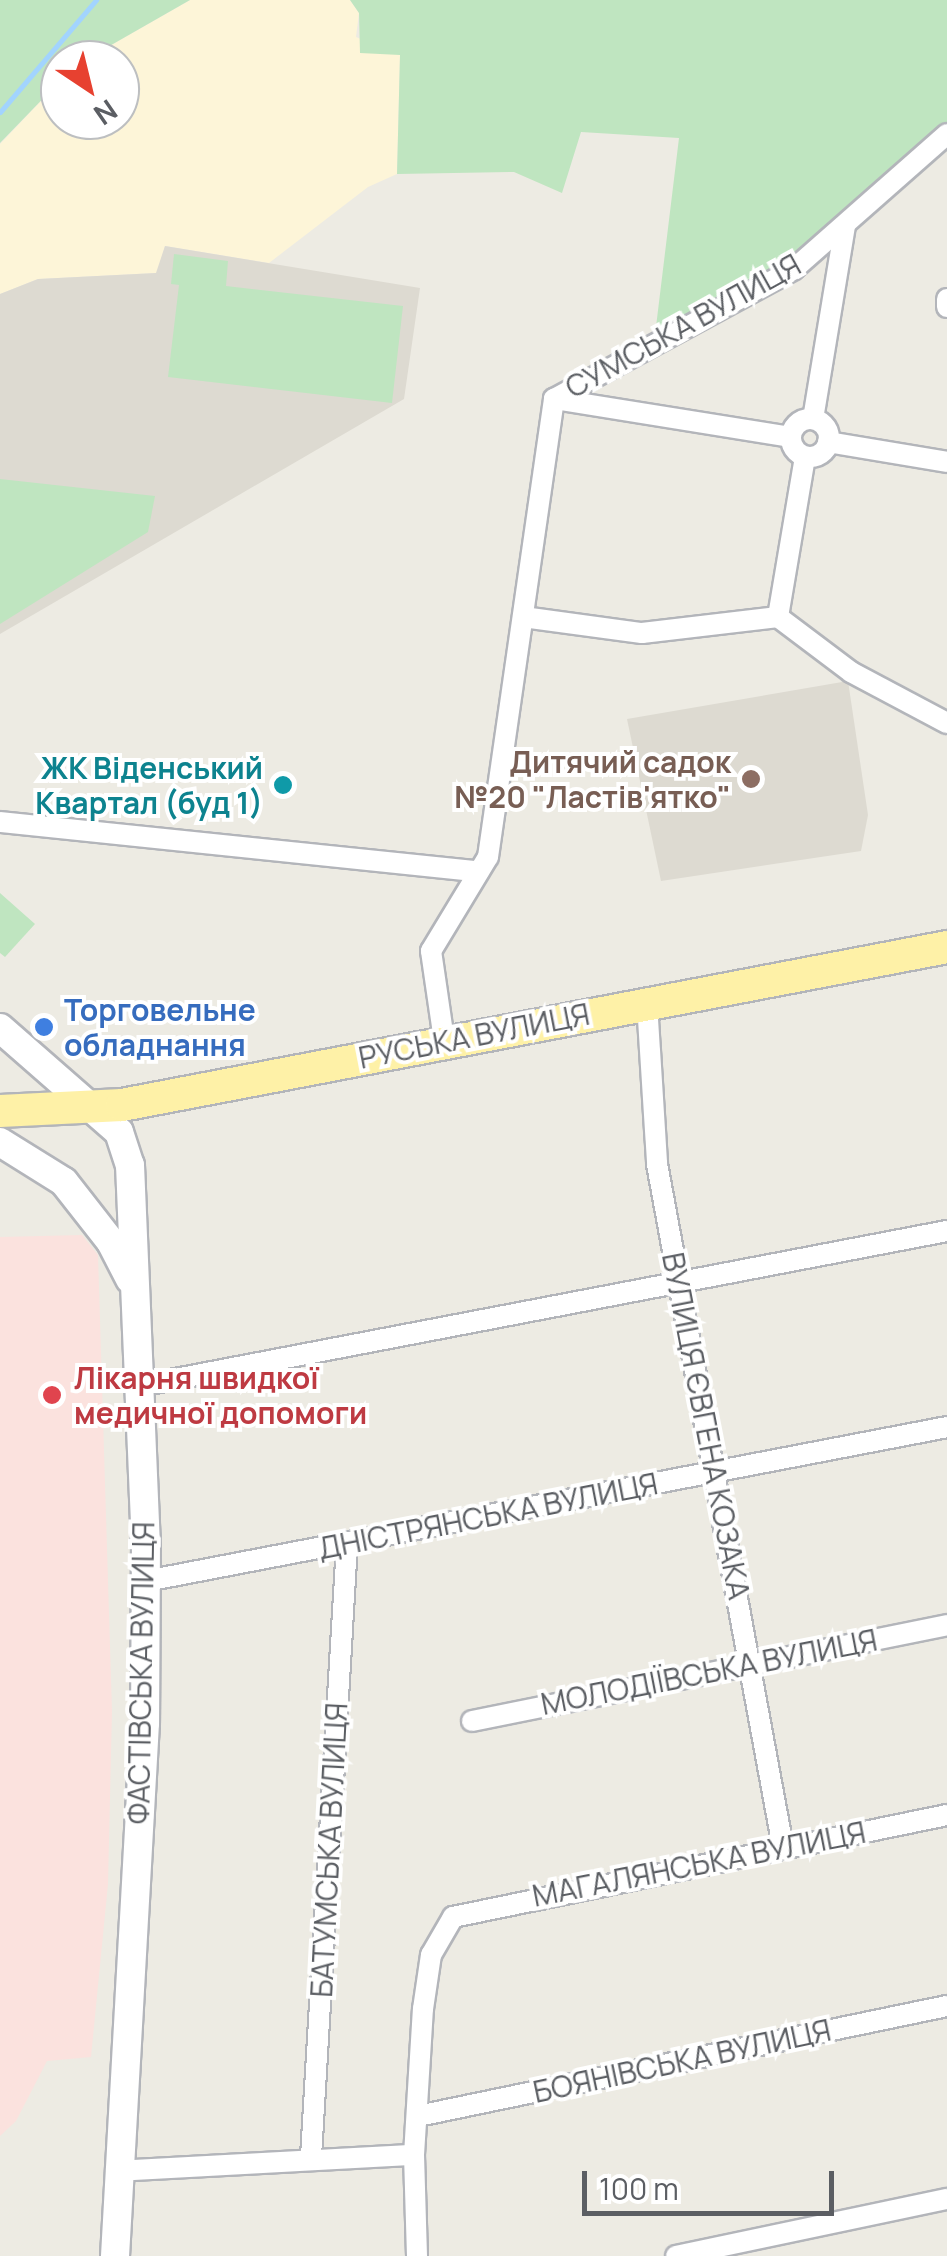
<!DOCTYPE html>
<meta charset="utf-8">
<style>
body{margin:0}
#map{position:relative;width:947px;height:2256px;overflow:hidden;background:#edebe3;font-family:Manrope,sans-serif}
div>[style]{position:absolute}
.commercial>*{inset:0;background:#fdf5d8}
.education>*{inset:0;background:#dddad1}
.medical>*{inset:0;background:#fbe2de}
.green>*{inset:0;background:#bfe5c0}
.stream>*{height:5px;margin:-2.5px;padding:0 2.5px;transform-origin:2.5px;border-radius:2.5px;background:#a2d4fe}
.roads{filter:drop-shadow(2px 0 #b3b5ba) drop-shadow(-2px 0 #b3b5ba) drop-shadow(0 2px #b3b5ba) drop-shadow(0 -2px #b3b5ba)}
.minor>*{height:20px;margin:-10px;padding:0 10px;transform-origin:10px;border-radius:10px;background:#fff}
.minor>.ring{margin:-10px;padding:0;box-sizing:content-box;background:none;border:20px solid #fff;border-radius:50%}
.secondary>*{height:28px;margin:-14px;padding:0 14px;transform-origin:14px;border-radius:14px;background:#fff}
.primary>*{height:32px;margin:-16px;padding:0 16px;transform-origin:16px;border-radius:16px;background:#fef1a7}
.dots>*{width:28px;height:28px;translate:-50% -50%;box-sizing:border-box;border:5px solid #fff;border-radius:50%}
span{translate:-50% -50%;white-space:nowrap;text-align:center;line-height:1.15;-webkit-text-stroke:8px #fff;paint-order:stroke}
.street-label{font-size:30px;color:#5b5e63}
.education-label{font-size:30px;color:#785e54;font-weight:700}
.right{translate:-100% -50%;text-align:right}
.culture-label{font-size:30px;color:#0d838f;font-weight:700}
.shop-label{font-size:30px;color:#366cbe;font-weight:700}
.left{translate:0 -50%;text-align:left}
.health-label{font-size:30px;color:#be3a42;font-weight:700}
.north{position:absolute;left:40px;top:40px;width:100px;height:100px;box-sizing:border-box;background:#fff;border:2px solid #bdbfc1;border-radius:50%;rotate:145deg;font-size:28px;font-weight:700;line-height:40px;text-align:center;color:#5b5e63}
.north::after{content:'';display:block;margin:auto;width:35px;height:45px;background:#e74130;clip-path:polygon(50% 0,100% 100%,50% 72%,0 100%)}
.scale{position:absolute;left:582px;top:2171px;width:252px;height:45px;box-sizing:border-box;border:5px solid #5b5e63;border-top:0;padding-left:12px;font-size:30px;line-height:35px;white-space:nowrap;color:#5b5e63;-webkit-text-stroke:8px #fff;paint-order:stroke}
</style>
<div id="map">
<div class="commercial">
<i style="clip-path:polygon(190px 0,350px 0,359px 13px,356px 37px,400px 55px,397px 174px,368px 187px,269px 263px,165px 246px,157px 273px,38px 279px,0 294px,0 144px,60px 81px,60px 120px,120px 120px,120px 60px,85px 60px)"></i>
</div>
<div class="education">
<i style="clip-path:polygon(165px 246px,420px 288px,404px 399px,0 634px,0 294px,38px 279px,156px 273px)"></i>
<i style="clip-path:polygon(848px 681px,868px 815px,861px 851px,661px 881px,627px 719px)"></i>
</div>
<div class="medical">
<i style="clip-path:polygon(82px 1235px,98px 1255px,112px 1711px,108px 1884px,91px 2057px,47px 2061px,16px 2121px,0 2136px,0 1237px)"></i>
</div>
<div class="green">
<i style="clip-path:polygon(0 0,190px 0,85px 60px,60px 60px,60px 81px,0 143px)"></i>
<i style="clip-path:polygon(350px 0,947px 0,947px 135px,790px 263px,655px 335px,679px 138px,581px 132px,562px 193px,514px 172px,397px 174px,400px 55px,360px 53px,359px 13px)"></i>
<i style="clip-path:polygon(174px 254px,228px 261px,226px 286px,403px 306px,392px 403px,168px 377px,179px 285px,171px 284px)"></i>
<i style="clip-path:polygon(0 479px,155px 496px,148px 532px,0 624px)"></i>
<i style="clip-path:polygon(0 893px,35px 924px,5px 957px,0 953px)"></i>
</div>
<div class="stream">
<i style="left:0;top:112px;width:148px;rotate:-49.4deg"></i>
</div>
<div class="roads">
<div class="minor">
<i style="left:947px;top:299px;width:8px;rotate:90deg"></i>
<i style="left:554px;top:399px;width:273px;rotate:-28.4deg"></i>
<i style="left:794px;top:269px;width:204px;rotate:-41.4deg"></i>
<i style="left:554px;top:399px;width:239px;rotate:9.1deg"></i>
<i class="ring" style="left:791px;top:419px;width:18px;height:18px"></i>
<i style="left:813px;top:419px;width:196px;rotate:-80.6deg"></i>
<i style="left:828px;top:442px;width:121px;rotate:9.5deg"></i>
<i style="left:805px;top:457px;width:162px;rotate:99.6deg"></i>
<i style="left:778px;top:617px;width:91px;rotate:37deg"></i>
<i style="left:851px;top:672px;width:109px;rotate:28deg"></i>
<i style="left:523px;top:617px;width:120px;rotate:7.7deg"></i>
<i style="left:642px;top:633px;width:137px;rotate:-6.7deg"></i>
<i style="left:0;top:822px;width:481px;rotate:5.9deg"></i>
<i style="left:647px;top:1003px;width:161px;rotate:86.4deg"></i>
<i style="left:657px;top:1164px;width:695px;rotate:79.55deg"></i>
<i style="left:444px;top:1040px;width:90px;rotate:-98.3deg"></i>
<i style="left:431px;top:951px;width:110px;rotate:-58.8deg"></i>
<i style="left:488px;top:857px;width:463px;rotate:-81.8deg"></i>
<i style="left:139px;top:1386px;width:823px;rotate:-10.86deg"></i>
<i style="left:146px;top:1581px;width:816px;rotate:-10.88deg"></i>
<i style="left:472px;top:1721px;width:485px;rotate:-11.4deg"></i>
<i style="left:418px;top:2116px;width:540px;rotate:-11.75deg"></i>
<i style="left:311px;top:2157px;width:614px;rotate:-86.64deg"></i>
<i style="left:116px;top:2171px;width:298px;rotate:-3.1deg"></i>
<i style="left:417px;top:2256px;width:101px;rotate:-91.7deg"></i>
<i style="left:414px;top:2155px;width:146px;rotate:-86.5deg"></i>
<i style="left:423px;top:2009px;width:55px;rotate:-81.6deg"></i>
<i style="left:431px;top:1955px;width:44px;rotate:-59.9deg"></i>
<i style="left:453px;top:1917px;width:504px;rotate:-11.67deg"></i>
<i style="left:676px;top:2256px;width:277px;rotate:-11.9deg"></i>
</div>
<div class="secondary">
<i style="left:0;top:1028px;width:158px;rotate:41.2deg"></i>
<i style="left:119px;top:1132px;width:35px;rotate:72deg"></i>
<i style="left:130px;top:1165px;width:375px;rotate:87.6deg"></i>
<i style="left:146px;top:1540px;width:183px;rotate:90.3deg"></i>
<i style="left:145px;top:1723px;width:534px;rotate:93.22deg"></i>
<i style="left:0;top:1142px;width:75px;rotate:32deg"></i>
<i style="left:64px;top:1182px;width:76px;rotate:51.9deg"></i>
<i style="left:111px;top:1242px;width:42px;rotate:62.8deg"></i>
</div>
<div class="primary">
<i style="left:0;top:1111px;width:122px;rotate:-2.8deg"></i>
<i style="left:122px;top:1105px;width:840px;rotate:-10.84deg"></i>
</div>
</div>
<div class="dots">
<i style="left:751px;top:779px;background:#8d6e63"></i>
<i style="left:283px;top:785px;background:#0f9aa8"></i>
<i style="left:44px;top:1027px;background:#3f7fe0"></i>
<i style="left:52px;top:1395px;background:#e0444e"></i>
</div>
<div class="street-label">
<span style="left:683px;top:326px;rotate:-29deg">СУМСЬКА ВУЛИЦЯ</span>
<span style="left:474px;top:1036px;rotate:-11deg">РУСЬКА ВУЛИЦЯ</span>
<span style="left:706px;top:1426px;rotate:79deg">ВУЛИЦЯ ЄВГЕНА КОЗАКА</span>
<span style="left:488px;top:1516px;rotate:-11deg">ДНІСТРЯНСЬКА ВУЛИЦЯ</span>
<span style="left:709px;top:1672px;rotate:-11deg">МОЛОДІЇВСЬКА ВУЛИЦЯ</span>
<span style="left:141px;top:1673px;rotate:-89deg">ФАСТІВСЬКА ВУЛИЦЯ</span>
<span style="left:329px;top:1850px;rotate:-87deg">БАТУМСЬКА ВУЛИЦЯ</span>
<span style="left:699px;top:1864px;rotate:-11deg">МАГАЛЯНСЬКА ВУЛИЦЯ</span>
<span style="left:682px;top:2061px;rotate:-12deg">БОЯНІВСЬКА ВУЛИЦЯ</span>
</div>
<div class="education-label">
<span class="right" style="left:731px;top:779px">Дитячий садок<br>№20 "Ластів'ятко"</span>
</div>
<div class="culture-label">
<span class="right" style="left:263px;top:785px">ЖК Віденський<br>Квартал (буд 1)</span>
</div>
<div class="shop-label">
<span class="left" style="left:64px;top:1027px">Торговельне<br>обладнання</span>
</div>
<div class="health-label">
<span class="left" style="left:74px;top:1395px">Лікарня швидкої<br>медичної допомоги</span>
</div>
<div class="north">N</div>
<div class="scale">100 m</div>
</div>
